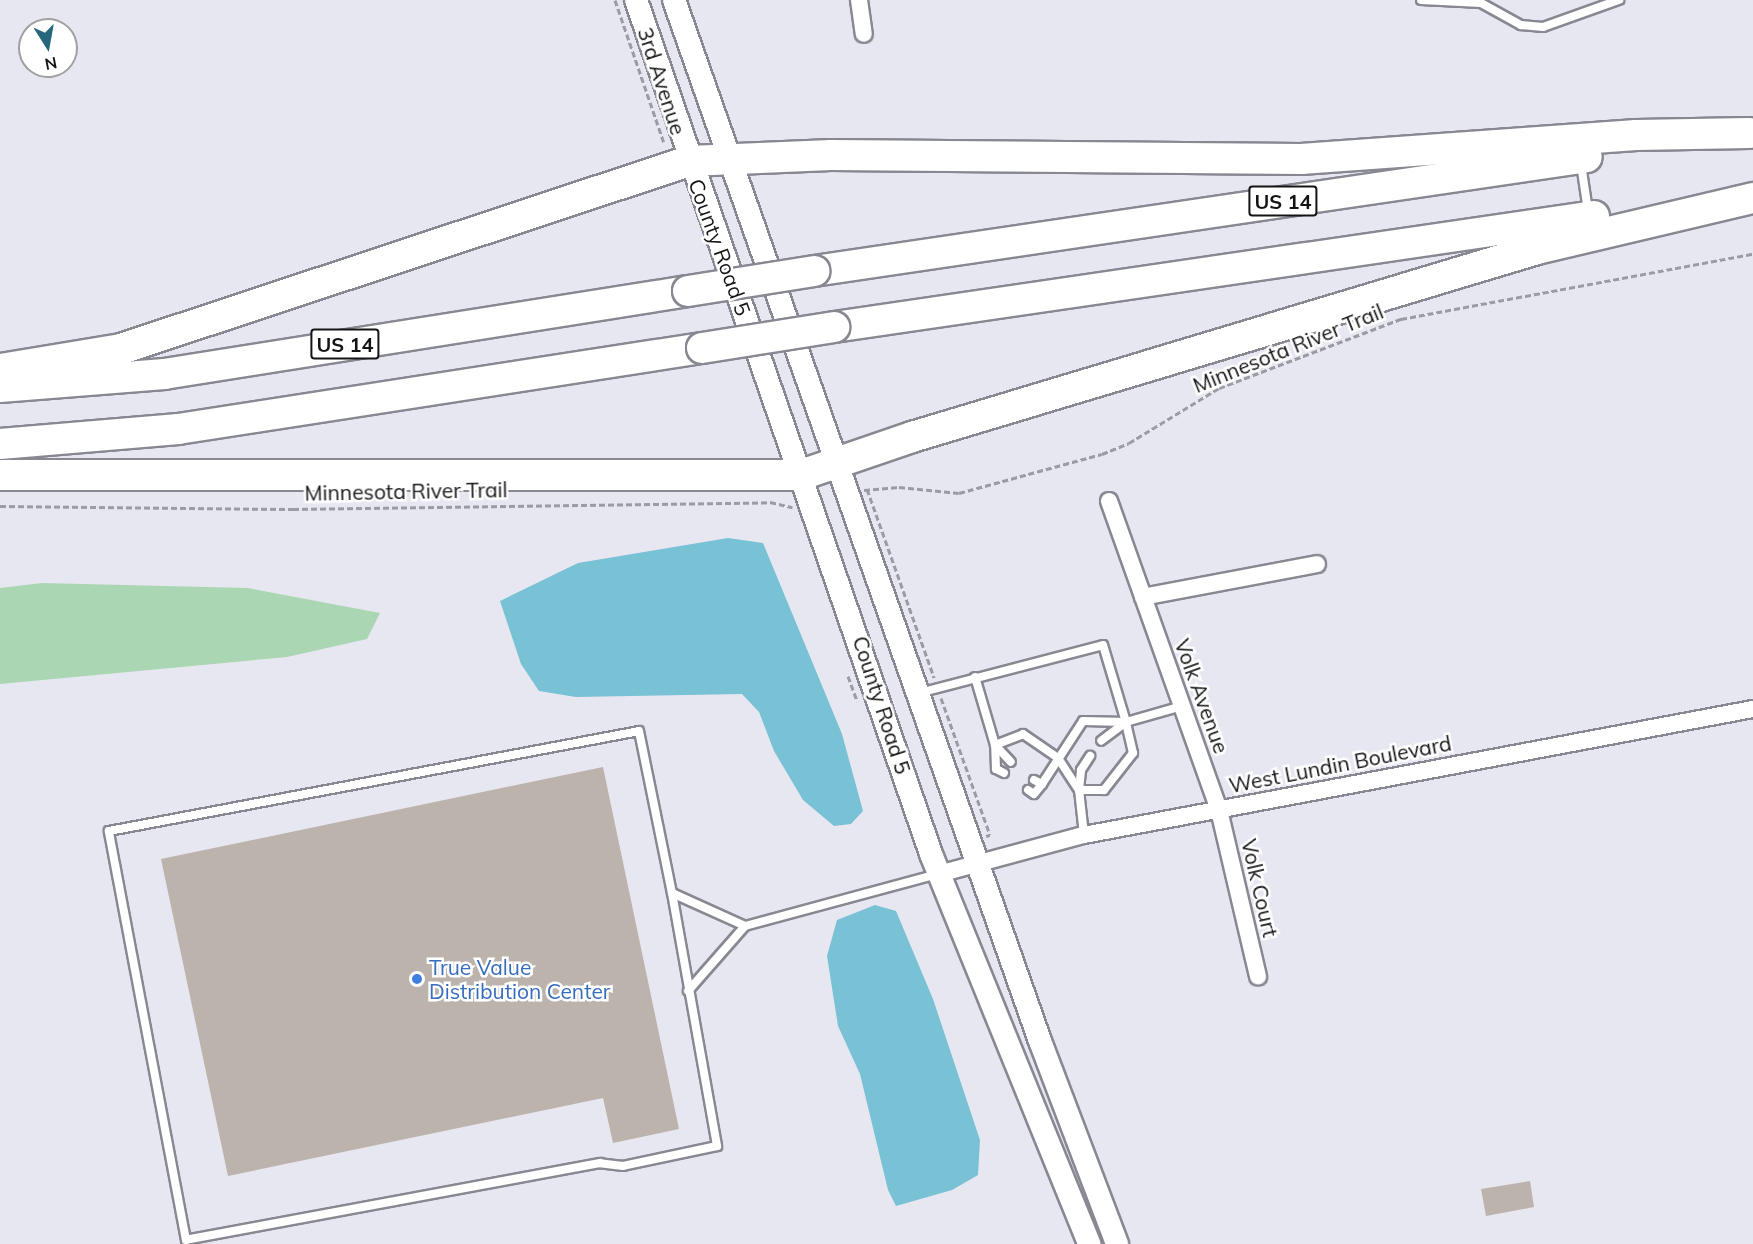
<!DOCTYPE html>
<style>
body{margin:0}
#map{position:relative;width:1753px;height:1244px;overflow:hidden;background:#e7e7f1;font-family:Mulish,sans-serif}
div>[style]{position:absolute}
.green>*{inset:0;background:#abd6b3}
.water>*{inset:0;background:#79c1d4}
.building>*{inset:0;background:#bbb3ac}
.path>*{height:3px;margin-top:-1.5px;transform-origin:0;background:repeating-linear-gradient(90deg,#9b9ba3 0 6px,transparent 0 9px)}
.roads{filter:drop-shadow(2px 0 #878891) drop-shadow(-2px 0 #878891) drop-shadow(0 2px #878891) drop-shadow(0 -2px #878891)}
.lane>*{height:8px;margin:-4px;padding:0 4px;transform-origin:4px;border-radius:4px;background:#fff}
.street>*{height:16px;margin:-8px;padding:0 8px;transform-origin:8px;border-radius:8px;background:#fff}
.secondary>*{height:22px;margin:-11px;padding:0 11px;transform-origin:11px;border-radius:11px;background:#fff}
.highway>*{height:30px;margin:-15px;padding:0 15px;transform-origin:15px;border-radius:15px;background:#fff}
.bridges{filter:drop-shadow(2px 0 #878891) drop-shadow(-2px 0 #878891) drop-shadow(0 2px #878891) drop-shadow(0 -2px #878891)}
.highway-bridge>*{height:30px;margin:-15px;padding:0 15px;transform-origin:15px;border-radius:15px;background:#fff}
.dots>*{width:16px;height:16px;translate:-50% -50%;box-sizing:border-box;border:3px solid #fff;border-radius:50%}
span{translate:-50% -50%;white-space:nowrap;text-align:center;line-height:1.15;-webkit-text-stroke:5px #fff;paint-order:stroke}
.shield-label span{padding:2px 4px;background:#fff;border:2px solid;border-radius:4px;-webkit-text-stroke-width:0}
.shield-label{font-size:20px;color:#141417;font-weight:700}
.street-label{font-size:21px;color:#141417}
.shop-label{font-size:21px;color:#366cbe}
.left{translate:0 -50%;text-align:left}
.north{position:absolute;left:18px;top:18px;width:60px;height:60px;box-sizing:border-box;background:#fff;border:2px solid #a1a1a2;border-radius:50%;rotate:169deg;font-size:16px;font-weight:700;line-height:24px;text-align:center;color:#141417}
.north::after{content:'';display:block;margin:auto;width:21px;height:27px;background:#27677c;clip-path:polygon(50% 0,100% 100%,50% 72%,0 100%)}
</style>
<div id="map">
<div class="green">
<i style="clip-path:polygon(42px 583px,248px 588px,380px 613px,367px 639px,287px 657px,0 684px,0 588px)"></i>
</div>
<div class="water">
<i style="clip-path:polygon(728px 538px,763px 543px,842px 734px,863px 811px,851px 824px,834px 826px,803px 800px,774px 751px,759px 712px,742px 694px,576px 697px,539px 691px,521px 664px,500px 601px,578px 563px)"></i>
<i style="clip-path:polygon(875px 905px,896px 911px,933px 999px,980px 1140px,978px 1175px,952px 1190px,896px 1206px,888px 1190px,860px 1074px,838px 1026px,827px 956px,837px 920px)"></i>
</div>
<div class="building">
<i style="clip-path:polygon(603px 767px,679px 1129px,613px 1143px,603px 1098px,228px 1176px,161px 859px)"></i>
<i style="clip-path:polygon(1530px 1181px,1534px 1207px,1486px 1216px,1481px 1189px)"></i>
</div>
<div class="path">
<i style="left:615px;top:0;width:151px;rotate:71.1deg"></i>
<i style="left:867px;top:489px;width:200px;rotate:70.4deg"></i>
<i style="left:864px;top:490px;width:35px;rotate:-5deg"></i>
<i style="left:899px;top:487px;width:60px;rotate:5.7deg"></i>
<i style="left:959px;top:493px;width:148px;rotate:-15.3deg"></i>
<i style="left:1102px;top:454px;width:29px;rotate:-22deg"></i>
<i style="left:1129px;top:443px;width:105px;rotate:-31.4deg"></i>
<i style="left:1219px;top:388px;width:195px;rotate:-20.8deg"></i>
<i style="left:1401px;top:319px;width:358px;rotate:-10.5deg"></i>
<i style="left:0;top:506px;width:293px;rotate:0.6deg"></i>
<i style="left:293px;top:509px;width:477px;rotate:-0.8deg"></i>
<i style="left:770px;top:502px;width:23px;rotate:13deg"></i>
<i style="left:848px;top:676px;width:27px;rotate:70deg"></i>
<i style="left:941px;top:698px;width:145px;rotate:70.3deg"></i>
<i style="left:990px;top:835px;width:4px;rotate:166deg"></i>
</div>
<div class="roads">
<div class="lane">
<i style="left:1421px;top:0;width:60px;rotate:2.9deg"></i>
<i style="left:1481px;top:3px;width:46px;rotate:28.8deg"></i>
<i style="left:1521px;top:25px;width:22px;rotate:5deg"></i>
<i style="left:1543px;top:27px;width:81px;rotate:-19.6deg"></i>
<i style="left:1581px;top:164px;width:48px;rotate:81.5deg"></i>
<i style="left:975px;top:677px;width:71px;rotate:73.6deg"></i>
<i style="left:995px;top:745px;width:23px;rotate:47deg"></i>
<i style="left:919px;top:693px;width:190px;rotate:-14.6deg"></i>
<i style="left:1103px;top:645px;width:80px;rotate:73.4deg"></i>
<i style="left:1126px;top:722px;width:58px;rotate:-15.9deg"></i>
<i style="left:1004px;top:773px;width:9px;rotate:-153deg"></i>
<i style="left:996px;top:769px;width:24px;rotate:-92deg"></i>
<i style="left:995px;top:745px;width:30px;rotate:-21deg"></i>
<i style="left:1023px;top:734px;width:42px;rotate:34.4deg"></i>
<i style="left:1058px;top:758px;width:38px;rotate:57deg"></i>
<i style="left:1079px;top:790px;width:20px;rotate:-84deg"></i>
<i style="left:1081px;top:770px;width:17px;rotate:-57deg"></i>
<i style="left:1034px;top:780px;width:9px;rotate:27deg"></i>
<i style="left:1042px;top:784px;width:75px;rotate:-56.9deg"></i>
<i style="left:1083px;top:721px;width:43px;rotate:1.3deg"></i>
<i style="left:1126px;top:722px;width:31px;rotate:143deg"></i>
<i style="left:1028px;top:790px;width:7px;rotate:34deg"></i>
<i style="left:1034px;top:794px;width:13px;rotate:-51deg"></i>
<i style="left:1084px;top:835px;width:45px;rotate:-96.3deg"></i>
<i style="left:1079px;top:790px;width:25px"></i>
<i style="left:1104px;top:790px;width:47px;rotate:-51.9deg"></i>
<i style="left:1133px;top:753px;width:32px;rotate:-103deg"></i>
<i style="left:672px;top:893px;width:257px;rotate:79.9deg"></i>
<i style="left:717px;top:1146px;width:96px;rotate:168deg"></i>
<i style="left:623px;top:1166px;width:23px;rotate:-173deg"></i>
<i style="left:600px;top:1163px;width:421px;rotate:169.5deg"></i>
<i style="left:186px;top:1240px;width:416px;rotate:-100.7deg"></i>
<i style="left:109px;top:831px;width:539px;rotate:-10.68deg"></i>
<i style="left:639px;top:731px;width:165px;rotate:78.5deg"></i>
<i style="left:672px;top:893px;width:80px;rotate:24.3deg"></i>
<i style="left:745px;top:926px;width:200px;rotate:-15.1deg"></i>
<i style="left:688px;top:991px;width:86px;rotate:-48.8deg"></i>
</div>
<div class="street">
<i style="left:859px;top:0;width:34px;rotate:82deg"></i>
<i style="left:1109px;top:501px;width:328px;rotate:70.4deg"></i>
<i style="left:1219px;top:810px;width:171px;rotate:76.8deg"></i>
<i style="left:1143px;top:597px;width:177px;rotate:-10.7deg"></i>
<i style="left:939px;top:874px;width:150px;rotate:-15.1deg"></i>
<i style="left:1084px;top:835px;width:681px;rotate:-10.67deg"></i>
</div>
<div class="secondary">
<i style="left:636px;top:0;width:904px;rotate:70.94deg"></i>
<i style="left:931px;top:854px;width:421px;rotate:67.9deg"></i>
<i style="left:674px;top:0;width:1103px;rotate:70.63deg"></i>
<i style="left:1040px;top:1041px;width:217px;rotate:69.2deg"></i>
</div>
<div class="highway">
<i style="left:814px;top:271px;width:781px;rotate:-8.39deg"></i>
<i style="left:834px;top:327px;width:768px;rotate:-8.31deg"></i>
<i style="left:0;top:369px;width:123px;rotate:-9.4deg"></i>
<i style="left:121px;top:349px;width:598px;rotate:-18.31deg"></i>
<i style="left:689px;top:161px;width:142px;rotate:-2.4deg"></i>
<i style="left:831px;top:155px;width:470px;rotate:0.5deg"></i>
<i style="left:1301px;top:159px;width:336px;rotate:-4.1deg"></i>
<i style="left:1636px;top:135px;width:113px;rotate:-1deg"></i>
<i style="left:0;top:387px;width:165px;rotate:-4.5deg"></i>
<i style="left:164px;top:374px;width:531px;rotate:-9deg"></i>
<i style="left:0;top:444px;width:179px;rotate:-4.8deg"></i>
<i style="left:178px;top:429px;width:530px;rotate:-8.79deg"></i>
<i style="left:0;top:475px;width:801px"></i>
<i style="left:801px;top:475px;width:117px;rotate:-18.9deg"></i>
<i style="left:912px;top:437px;width:653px;rotate:-16.74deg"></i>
<i style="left:1537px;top:249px;width:222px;rotate:-13.3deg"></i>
</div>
</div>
<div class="bridges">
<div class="highway-bridge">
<i style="left:688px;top:291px;width:128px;rotate:-9deg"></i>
<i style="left:702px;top:348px;width:134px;rotate:-9deg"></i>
</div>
</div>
<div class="dots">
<i style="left:417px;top:979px;background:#3f7fe0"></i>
</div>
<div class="shield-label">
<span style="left:1283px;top:201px">US 14</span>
<span style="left:345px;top:344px">US 14</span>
</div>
<div class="street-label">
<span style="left:662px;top:81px;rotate:72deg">3rd Avenue</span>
<span style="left:720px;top:247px;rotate:70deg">County Road 5</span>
<span style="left:1288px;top:348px;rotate:-22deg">Minnesota River Trail</span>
<span style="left:406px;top:491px;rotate:-1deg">Minnesota River Trail</span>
<span style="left:1202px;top:696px;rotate:70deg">Volk Avenue</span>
<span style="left:882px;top:705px;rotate:72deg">County Road 5</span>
<span style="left:1340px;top:764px;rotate:-11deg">West Lundin Boulevard</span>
<span style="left:1260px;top:888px;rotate:77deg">Volk Court</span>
</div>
<div class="shop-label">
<span class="left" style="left:429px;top:979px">True Value<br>Distribution Center</span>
</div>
<div class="north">N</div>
</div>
